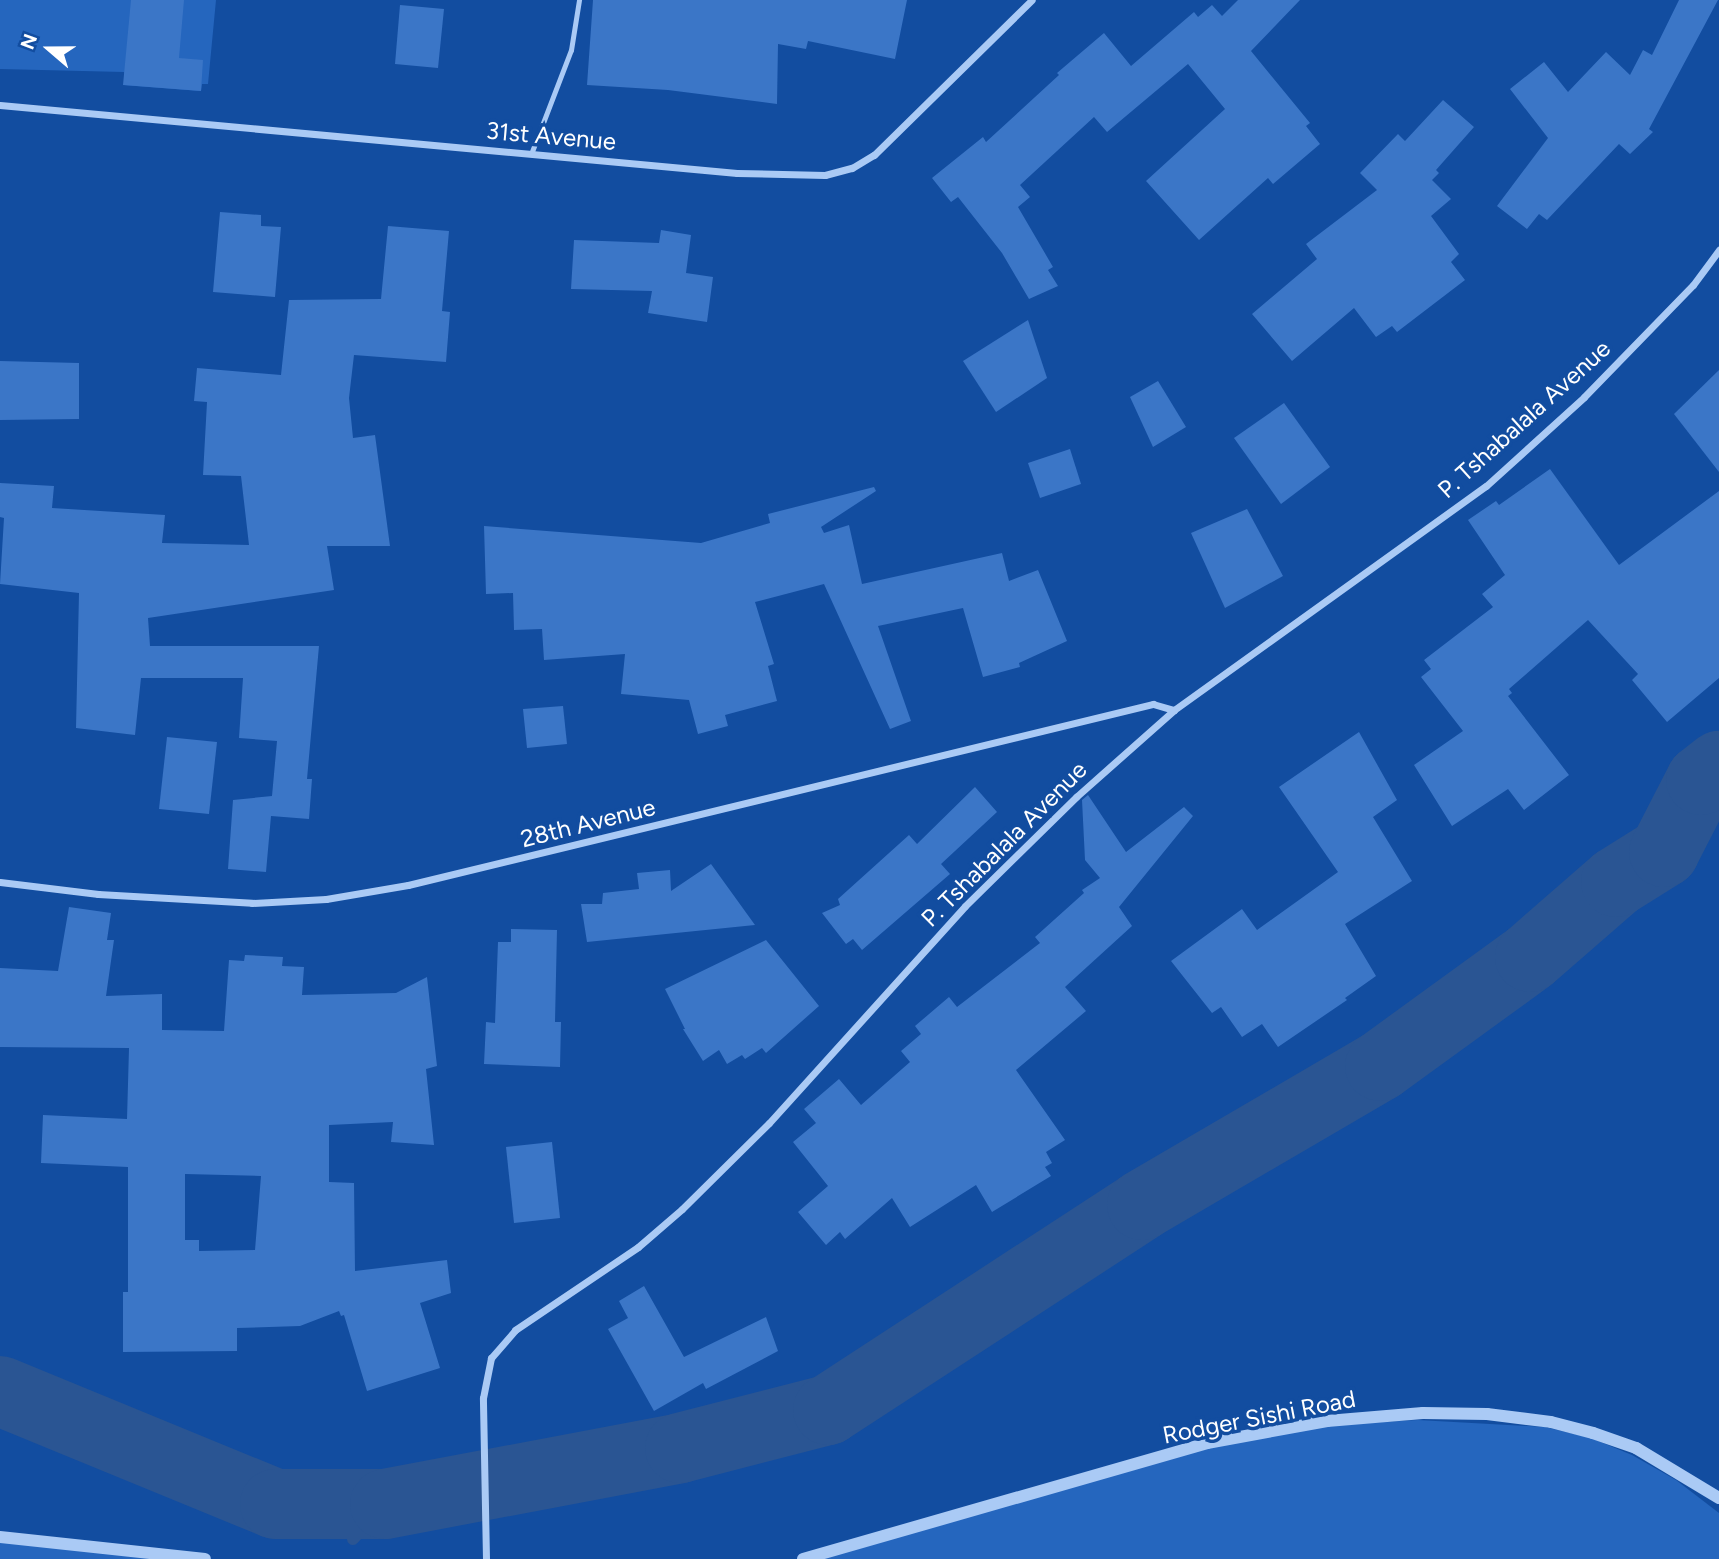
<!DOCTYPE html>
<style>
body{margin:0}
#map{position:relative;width:1719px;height:1559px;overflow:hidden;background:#124da0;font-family:Figtree,sans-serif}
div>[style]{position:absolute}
.green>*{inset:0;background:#2566be}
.stream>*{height:12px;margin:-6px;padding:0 6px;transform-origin:6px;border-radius:6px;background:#2a5593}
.river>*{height:70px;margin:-35px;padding:0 35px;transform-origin:35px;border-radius:35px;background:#2a5593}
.building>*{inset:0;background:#3b76c7}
.service>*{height:5px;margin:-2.5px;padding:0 2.5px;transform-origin:2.5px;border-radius:2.5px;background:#aacaf5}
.minor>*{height:7px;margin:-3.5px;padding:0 3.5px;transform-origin:3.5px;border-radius:3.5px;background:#aacaf5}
.tertiary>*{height:12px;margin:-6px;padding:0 6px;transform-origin:6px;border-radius:6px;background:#aacaf5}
span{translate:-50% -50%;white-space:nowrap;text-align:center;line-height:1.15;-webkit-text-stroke:7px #124da0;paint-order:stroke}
.street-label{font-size:24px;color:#fff}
.north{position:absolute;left:14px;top:14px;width:70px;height:70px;-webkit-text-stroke:5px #124da0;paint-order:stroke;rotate:290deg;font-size:19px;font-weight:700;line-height:28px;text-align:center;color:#fff}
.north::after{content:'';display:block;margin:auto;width:24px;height:32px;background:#fff;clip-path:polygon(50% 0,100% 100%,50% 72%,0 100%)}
</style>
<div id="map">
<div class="green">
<i style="clip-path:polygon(0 0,216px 0,208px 84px,202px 84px,201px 91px,124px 85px,124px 72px,0 69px)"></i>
<i style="clip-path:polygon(1418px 1420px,1545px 1427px,1591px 1438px,1632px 1455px,1676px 1480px,1719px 1513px,1719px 1559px,814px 1559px,1206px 1444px,1331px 1425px)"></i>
<i style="clip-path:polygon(0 1538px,192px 1559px,0 1559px)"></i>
</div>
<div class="stream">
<i style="left:353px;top:1539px;width:47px;rotate:-47.6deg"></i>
</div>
<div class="river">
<i style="left:0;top:1391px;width:297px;rotate:22.3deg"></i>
<i style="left:275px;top:1504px;width:110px"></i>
<i style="left:385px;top:1504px;width:300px;rotate:-10.7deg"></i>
<i style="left:680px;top:1448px;width:153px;rotate:-14.4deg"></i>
<i style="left:828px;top:1410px;width:375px;rotate:-33.1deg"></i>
<i style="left:1142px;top:1205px;width:276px;rotate:-30.3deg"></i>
<i style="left:1380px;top:1066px;width:185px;rotate:-36deg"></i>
<i style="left:1530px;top:957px;width:114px;rotate:-41.1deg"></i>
<i style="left:1616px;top:882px;width:57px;rotate:-32deg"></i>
<i style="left:1664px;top:852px;width:81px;rotate:-62.8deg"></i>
<i style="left:1701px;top:780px;width:23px;rotate:-38deg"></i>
</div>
<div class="building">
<i style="clip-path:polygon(131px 0,184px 0,179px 58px,203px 60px,201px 91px,123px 85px)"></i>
<i style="clip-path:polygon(593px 0,907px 0,895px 59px,808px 41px,806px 49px,778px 44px,777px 104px,668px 90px,587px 85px)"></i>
<i style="clip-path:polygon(1238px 0,1300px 0,1251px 51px,1310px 123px,1306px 126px,1320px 144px,1273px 184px,1268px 178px,1199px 240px,1146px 181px,1225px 109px,1188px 64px,1107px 132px,1094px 117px,1020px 185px,1030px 197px,1018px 207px,1053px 267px,1048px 270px,1058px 286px,1029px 299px,1002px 253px,958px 197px,951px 202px,932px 178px,983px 137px,986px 142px,1059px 75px,1057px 73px,1104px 33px,1131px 66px,1194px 12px,1198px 17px,1212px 5px,1222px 16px)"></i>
<i style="clip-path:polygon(1679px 0,1718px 0,1649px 129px,1653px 132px,1630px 154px,1619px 144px,1547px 220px,1539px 214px,1527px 229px,1497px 206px,1548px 138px,1510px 89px,1544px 62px,1568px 92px,1606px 52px,1630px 75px,1643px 50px,1652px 55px)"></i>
<i style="clip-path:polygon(400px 5px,444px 9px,438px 68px,395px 64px)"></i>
<i style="clip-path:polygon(1443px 100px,1474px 127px,1436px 170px,1439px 173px,1432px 180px,1451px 199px,1431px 216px,1459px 254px,1451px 262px,1465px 280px,1397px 332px,1392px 326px,1376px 337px,1354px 308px,1292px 361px,1252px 314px,1317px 259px,1306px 244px,1377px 190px,1360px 173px,1398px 134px,1405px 141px)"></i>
<i style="clip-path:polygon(220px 212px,261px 215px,261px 226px,281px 227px,275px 297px,213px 292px)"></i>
<i style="clip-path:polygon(388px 226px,449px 231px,442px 311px,450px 312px,446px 362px,354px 355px,349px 398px,353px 438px,375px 435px,390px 546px,327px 546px,334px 590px,148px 618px,150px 646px,319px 646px,307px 779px,312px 779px,309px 819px,271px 816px,266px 872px,228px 869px,233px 800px,272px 796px,277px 741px,239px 738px,243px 678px,141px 678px,135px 735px,76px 728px,79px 593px,0 584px,4px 518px,0 517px,0 483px,54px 486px,52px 508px,165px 515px,162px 543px,249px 545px,241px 476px,203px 475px,207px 402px,194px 401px,197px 368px,281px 375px,289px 300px,381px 299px)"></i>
<i style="clip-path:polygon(661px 230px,691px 235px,686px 273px,713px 277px,707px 322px,648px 313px,652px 291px,571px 289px,574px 240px,659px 243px)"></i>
<i style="clip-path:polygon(1028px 320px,1047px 378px,996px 412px,963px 361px)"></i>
<i style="clip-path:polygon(0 361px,79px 363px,79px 419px,0 420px)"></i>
<i style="clip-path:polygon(1719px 370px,1719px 472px,1674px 414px)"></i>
<i style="clip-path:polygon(1158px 381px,1186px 427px,1153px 447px,1130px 397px)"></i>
<i style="clip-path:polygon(1284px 403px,1330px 467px,1281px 504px,1234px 438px)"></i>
<i style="clip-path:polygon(1070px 449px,1081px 484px,1040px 498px,1028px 463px)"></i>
<i style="clip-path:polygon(1550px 469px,1619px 565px,1719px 491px,1719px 678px,1667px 722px,1632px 680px,1638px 674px,1588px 620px,1509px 689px,1512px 693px,1508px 696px,1569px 775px,1524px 810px,1508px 789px,1452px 826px,1414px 765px,1463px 731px,1421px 677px,1431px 669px,1424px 660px,1493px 607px,1482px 594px,1505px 575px,1468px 520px,1496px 501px,1499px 505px)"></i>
<i style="clip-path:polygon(874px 487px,876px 491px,821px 527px,824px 533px,849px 525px,862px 584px,1002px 553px,1009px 581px,1038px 570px,1067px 641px,1019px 663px,1020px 667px,983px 677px,963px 608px,878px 626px,911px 721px,890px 729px,824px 584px,755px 602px,774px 664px,768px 666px,777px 701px,725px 715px,728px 726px,698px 734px,689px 700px,621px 694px,625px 654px,544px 660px,542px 629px,514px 630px,513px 593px,486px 594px,484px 526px,701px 543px,770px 523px,768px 514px)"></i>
<i style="clip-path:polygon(1247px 509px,1283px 576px,1225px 608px,1191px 533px)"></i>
<i style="clip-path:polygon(563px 706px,567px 744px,527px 748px,523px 709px)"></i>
<i style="clip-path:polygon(1359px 732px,1397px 800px,1373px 817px,1412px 881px,1345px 924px,1376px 976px,1345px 998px,1347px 1000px,1278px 1047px,1262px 1024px,1242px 1037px,1221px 1007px,1212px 1013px,1171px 961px,1242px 909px,1257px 930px,1338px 872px,1279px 787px)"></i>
<i style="clip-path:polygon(167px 737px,217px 742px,209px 814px,159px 809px)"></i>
<i style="clip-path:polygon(975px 787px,997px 812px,941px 864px,950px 874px,862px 950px,853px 939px,846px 944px,822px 913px,840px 905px,838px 899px,909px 835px,917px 844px)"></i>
<i style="clip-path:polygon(1088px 795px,1126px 852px,1184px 807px,1193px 816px,1119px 907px,1132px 926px,1065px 987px,1086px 1011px,1016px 1070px,1065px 1140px,1046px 1152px,1052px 1163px,1045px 1167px,1051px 1176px,992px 1212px,976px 1185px,910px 1227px,892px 1198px,845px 1239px,840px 1232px,826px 1245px,798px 1212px,828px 1186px,793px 1142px,816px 1123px,804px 1109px,839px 1079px,861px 1105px,910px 1062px,901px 1051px,921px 1034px,915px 1026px,949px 997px,957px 1007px,1040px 943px,1035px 937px,1084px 893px,1082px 890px,1100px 878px,1085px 860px,1082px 800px)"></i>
<i style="clip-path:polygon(711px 864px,755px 925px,587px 942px,581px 904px,602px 904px,603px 893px,639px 889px,637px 873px,670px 870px,671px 891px)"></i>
<i style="clip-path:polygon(evenodd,69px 907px,111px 913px,107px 940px,114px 940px,106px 996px,162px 994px,162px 1030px,224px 1031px,229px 960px,244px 961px,245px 955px,283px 957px,282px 966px,304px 967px,302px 995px,396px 993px,427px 977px,437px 1066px,426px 1069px,434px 1145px,391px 1142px,393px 1122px,329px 1125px,329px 1182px,354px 1183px,355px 1271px,447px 1260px,451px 1293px,420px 1303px,440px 1368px,367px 1391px,344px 1315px,341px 1316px,339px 1311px,300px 1326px,237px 1328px,237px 1351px,123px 1352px,123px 1292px,128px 1292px,128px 1167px,41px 1163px,43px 1115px,127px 1119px,129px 1048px,0 1047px,0 968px,58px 971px,69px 907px,185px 1174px,261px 1176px,255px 1250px,199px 1251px,199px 1240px,185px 1240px,185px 1174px)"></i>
<i style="clip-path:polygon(511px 929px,557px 930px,555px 1022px,561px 1022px,560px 1067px,484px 1064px,486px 1022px,495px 1023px,498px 942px,511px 942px)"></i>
<i style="clip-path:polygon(766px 940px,819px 1006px,766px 1053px,762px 1048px,745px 1059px,742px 1055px,727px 1064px,719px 1050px,703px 1061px,683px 1029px,685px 1029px,665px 989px)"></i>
<i style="clip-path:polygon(552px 1142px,560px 1218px,514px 1223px,506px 1147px)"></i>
<i style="clip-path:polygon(644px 1286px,684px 1357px,766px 1317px,778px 1351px,706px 1389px,703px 1383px,654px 1411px,608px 1329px,628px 1318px,619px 1301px)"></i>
</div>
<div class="service">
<i style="left:531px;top:154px;width:111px;rotate:-69deg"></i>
<i style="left:571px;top:50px;width:51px;rotate:-80.9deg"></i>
</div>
<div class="minor">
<i style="left:0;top:105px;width:740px;rotate:5.27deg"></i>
<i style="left:737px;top:173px;width:88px;rotate:1.3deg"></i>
<i style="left:825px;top:175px;width:28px;rotate:-15deg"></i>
<i style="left:852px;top:168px;width:26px;rotate:-31deg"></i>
<i style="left:874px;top:155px;width:221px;rotate:-44.5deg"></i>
<i style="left:0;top:882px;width:99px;rotate:7deg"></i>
<i style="left:98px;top:894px;width:154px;rotate:3.3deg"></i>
<i style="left:252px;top:903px;width:74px;rotate:-3.1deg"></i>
<i style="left:326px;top:899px;width:83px;rotate:-9.7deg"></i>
<i style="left:408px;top:885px;width:767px;rotate:-13.66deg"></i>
<i style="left:1153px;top:704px;width:22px;rotate:16deg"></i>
<i style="left:486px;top:1559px;width:161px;rotate:-91.1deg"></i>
<i style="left:483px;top:1398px;width:41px;rotate:-78.7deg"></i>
<i style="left:491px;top:1358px;width:37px;rotate:-49deg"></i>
<i style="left:515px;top:1330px;width:148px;rotate:-34deg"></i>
<i style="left:638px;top:1247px;width:58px;rotate:-40.8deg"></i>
<i style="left:682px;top:1209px;width:122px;rotate:-44.7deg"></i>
<i style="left:769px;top:1123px;width:292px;rotate:-47.9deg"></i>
<i style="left:965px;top:906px;width:156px;rotate:-44.5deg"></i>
<i style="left:1076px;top:797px;width:131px;rotate:-41.6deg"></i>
<i style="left:1174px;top:710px;width:384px;rotate:-35.7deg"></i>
<i style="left:1486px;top:486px;width:132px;rotate:-42.2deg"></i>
<i style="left:1584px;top:397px;width:156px;rotate:-45.8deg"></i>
<i style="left:1693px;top:285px;width:44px;rotate:-53.4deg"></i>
</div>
<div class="tertiary">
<i style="left:0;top:1537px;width:206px;rotate:6.1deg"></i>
<i style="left:803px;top:1559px;width:420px;rotate:-16deg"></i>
<i style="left:1207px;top:1443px;width:122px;rotate:-10.4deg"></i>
<i style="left:1327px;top:1421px;width:96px;rotate:-4.8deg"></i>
<i style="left:1423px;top:1413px;width:64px;rotate:0.9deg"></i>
<i style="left:1487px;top:1414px;width:64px;rotate:7.1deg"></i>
<i style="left:1551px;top:1422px;width:43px;rotate:14.7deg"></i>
<i style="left:1593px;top:1433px;width:46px;rotate:19.2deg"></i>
<i style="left:1636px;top:1448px;width:97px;rotate:31.1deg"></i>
</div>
<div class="street-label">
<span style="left:551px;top:136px;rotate:5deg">31st Avenue</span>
<span style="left:1524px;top:419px;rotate:-42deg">P. Tshabalala Avenue</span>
<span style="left:588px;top:823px;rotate:-14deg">28th Avenue</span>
<span style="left:1004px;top:844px;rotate:-45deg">P. Tshabalala Avenue</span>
<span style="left:1259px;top:1417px;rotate:-11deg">Rodger Sishi Road</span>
</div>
<div class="north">N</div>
</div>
